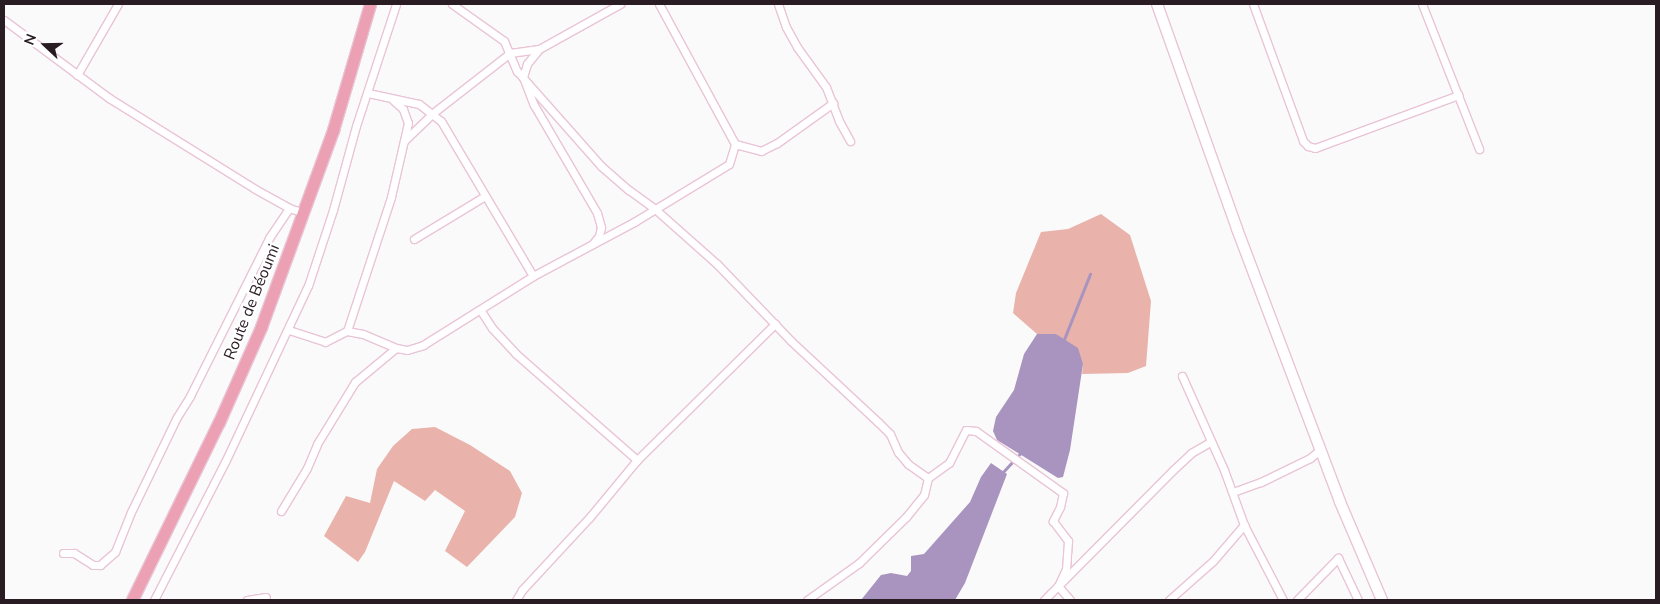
<!DOCTYPE html>
<meta charset="utf-8">
<style>
body{margin:0}
#map{position:relative;width:1660px;height:604px;overflow:hidden;background:#fafafa;font-family:"Nunito Sans",sans-serif}
div>[style]{position:absolute}
.forest>*{inset:0;background:#e9b3ac}
.water>*{inset:0;background:#a894be}
.stream>*{height:2.5px;margin:-1.25px;padding:0 1.25px;transform-origin:1.25px;border-radius:1.25px;background:#a894be}
.roads{filter:drop-shadow(1px 0 #e9c4d6) drop-shadow(-1px 0 #e9c4d6) drop-shadow(0 1px #e9c4d6) drop-shadow(0 -1px #e9c4d6)}
.street>*{height:7px;margin:-3.5px;padding:0 3.5px;transform-origin:3.5px;border-radius:3.5px;background:#fff}
.secondary>*{height:10px;margin:-5px;padding:0 5px;transform-origin:5px;border-radius:5px;background:#fff}
.primary>*{height:11px;margin:-5.5px;padding:0 5.5px;transform-origin:5.5px;border-radius:5.5px;background:#eca0b3}
span{translate:-50% -50%;white-space:nowrap;text-align:center;line-height:1.15;-webkit-text-stroke:5px #fff;paint-order:stroke}
.street-label{font-size:16px;color:#291c23}
.frame{position:absolute;inset:0;border:5px solid #291c23;pointer-events:none}
.north{position:absolute;left:20px;top:20px;width:50px;height:50px;-webkit-text-stroke:4px #fff;paint-order:stroke;rotate:291deg;font-size:14px;font-weight:700;line-height:20px;text-align:center;color:#291c23}
.north::after{content:'';display:block;margin:auto;width:18px;height:22px;background:#291c23;clip-path:polygon(50% 0,100% 100%,50% 72%,0 100%)}
</style>
<div id="map">
<div class="forest">
<i style="clip-path:polygon(1101px 214px,1130px 235px,1151px 301px,1146px 366px,1128px 373px,1082px 374px,1083px 364px,1056px 334px,1037px 334px,1013px 313px,1016px 293px,1041px 232px,1068px 229px)"></i>
<i style="clip-path:polygon(435px 427px,470px 445px,510px 471px,522px 493px,515px 517px,467px 567px,445px 551px,465px 511px,435px 490px,425px 501px,394px 481px,365px 552px,358px 562px,324px 536px,346px 496px,370px 503px,377px 469px,393px 446px,412px 429px)"></i>
</div>
<div class="water">
<i style="clip-path:polygon(1037px 334px,1056px 334px,1078px 348px,1083px 364px,1070px 450px,1063px 477px,1058px 478px,997px 440px,993px 431px,996px 417px,1014px 390px,1024px 354px)"></i>
<i style="clip-path:polygon(991px 463px,1007px 474px,965px 583px,955px 600px,861px 600px,881px 575px,891px 573px,907px 576px,911px 571px,911px 556px,924px 554px,970px 502px,981px 477px)"></i>
</div>
<div class="stream">
<i style="left:1063px;top:342px;width:73px;rotate:-68.3deg"></i>
<i style="left:1002px;top:473px;width:26px;rotate:-47deg"></i>
</div>
<div class="roads">
<div class="street">
<i style="left:452px;top:4px;width:64px;rotate:35.4deg"></i>
<i style="left:504px;top:41px;width:33px;rotate:67deg"></i>
<i style="left:517px;top:71px;width:127px;rotate:48.5deg"></i>
<i style="left:601px;top:166px;width:37px;rotate:41deg"></i>
<i style="left:629px;top:190px;width:32px;rotate:36deg"></i>
<i style="left:655px;top:209px;width:83px;rotate:41.6deg"></i>
<i style="left:717px;top:264px;width:107px;rotate:46.1deg"></i>
<i style="left:791px;top:341px;width:119px;rotate:43deg"></i>
<i style="left:878px;top:422px;width:17px;rotate:45deg"></i>
<i style="left:890px;top:434px;width:20px;rotate:66deg"></i>
<i style="left:898px;top:452px;width:16px;rotate:50deg"></i>
<i style="left:908px;top:464px;width:24px;rotate:35deg"></i>
<i style="left:659px;top:4px;width:159px;rotate:61.5deg"></i>
<i style="left:778px;top:4px;width:24px;rotate:71deg"></i>
<i style="left:786px;top:27px;width:23px;rotate:61deg"></i>
<i style="left:797px;top:47px;width:49px;rotate:54.1deg"></i>
<i style="left:826px;top:87px;width:36px;rotate:69deg"></i>
<i style="left:839px;top:121px;width:23px;rotate:61deg"></i>
<i style="left:1253px;top:4px;width:146px;rotate:69.9deg"></i>
<i style="left:1303px;top:141px;width:7px;rotate:45deg"></i>
<i style="left:1308px;top:146px;width:7px;rotate:16deg"></i>
<i style="left:1315px;top:148px;width:153px;rotate:-20.3deg"></i>
<i style="left:1422px;top:4px;width:156px;rotate:68.5deg"></i>
<i style="left:4px;top:20px;width:131px;rotate:36.6deg"></i>
<i style="left:109px;top:98px;width:172px;rotate:31.9deg"></i>
<i style="left:255px;top:189px;width:39px;rotate:29deg"></i>
<i style="left:289px;top:208px;width:16px;rotate:18deg"></i>
<i style="left:539px;top:49px;width:19px;rotate:129deg"></i>
<i style="left:527px;top:64px;width:14px;rotate:107deg"></i>
<i style="left:523px;top:77px;width:30px;rotate:69deg"></i>
<i style="left:534px;top:105px;width:125px;rotate:59.7deg"></i>
<i style="left:597px;top:213px;width:15px;rotate:74deg"></i>
<i style="left:601px;top:227px;width:9px;rotate:103deg"></i>
<i style="left:599px;top:236px;width:8px;rotate:130deg"></i>
<i style="left:77px;top:75px;width:82px;rotate:-60deg"></i>
<i style="left:368px;top:93px;width:52px;rotate:12.2deg"></i>
<i style="left:419px;top:104px;width:28px;rotate:38deg"></i>
<i style="left:441px;top:121px;width:180px;rotate:59.3deg"></i>
<i style="left:404px;top:141px;width:40px;rotate:-44deg"></i>
<i style="left:433px;top:113px;width:98px;rotate:-37.9deg"></i>
<i style="left:510px;top:53px;width:29px;rotate:-8deg"></i>
<i style="left:539px;top:49px;width:93px;rotate:-29.1deg"></i>
<i style="left:414px;top:239px;width:83px;rotate:-31.2deg"></i>
<i style="left:481px;top:311px;width:20px;rotate:57deg"></i>
<i style="left:492px;top:328px;width:35px;rotate:47deg"></i>
<i style="left:516px;top:354px;width:161px;rotate:41.2deg"></i>
<i style="left:289px;top:330px;width:38px;rotate:18deg"></i>
<i style="left:325px;top:342px;width:25px;rotate:-27deg"></i>
<i style="left:347px;top:331px;width:16px;rotate:11deg"></i>
<i style="left:363px;top:334px;width:36px;rotate:23deg"></i>
<i style="left:396px;top:348px;width:11px;rotate:10deg"></i>
<i style="left:407px;top:350px;width:17px;rotate:-17deg"></i>
<i style="left:423px;top:345px;width:130px;rotate:-32.1deg"></i>
<i style="left:533px;top:276px;width:115px;rotate:-28.1deg"></i>
<i style="left:634px;top:222px;width:111px;rotate:-31.4deg"></i>
<i style="left:729px;top:164px;width:21px;rotate:-73deg"></i>
<i style="left:735px;top:144px;width:27px;rotate:15deg"></i>
<i style="left:761px;top:151px;width:18px;rotate:-27deg"></i>
<i style="left:777px;top:143px;width:69px;rotate:-35.5deg"></i>
<i style="left:347px;top:331px;width:141px;rotate:-71.8deg"></i>
<i style="left:391px;top:197px;width:76px;rotate:-77.1deg"></i>
<i style="left:408px;top:123px;width:15px;rotate:-110deg"></i>
<i style="left:403px;top:109px;width:13px;rotate:-138deg"></i>
<i style="left:1182px;top:376px;width:103px;rotate:65.9deg"></i>
<i style="left:1224px;top:470px;width:59px;rotate:70deg"></i>
<i style="left:1244px;top:525px;width:85px;rotate:62.5deg"></i>
<i style="left:1233px;top:492px;width:30px;rotate:-20deg"></i>
<i style="left:1261px;top:482px;width:55px;rotate:-26.1deg"></i>
<i style="left:1310px;top:458px;width:13px;rotate:-39deg"></i>
<i style="left:281px;top:511px;width:50px;rotate:-58.8deg"></i>
<i style="left:307px;top:468px;width:26px;rotate:-67deg"></i>
<i style="left:317px;top:444px;width:73px;rotate:-58.5deg"></i>
<i style="left:355px;top:382px;width:53px;rotate:-39.7deg"></i>
<i style="left:63px;top:553px;width:11px"></i>
<i style="left:74px;top:553px;width:22px;rotate:32deg"></i>
<i style="left:93px;top:565px;width:7px"></i>
<i style="left:100px;top:565px;width:20px;rotate:-41deg"></i>
<i style="left:115px;top:552px;width:43px;rotate:-68.2deg"></i>
<i style="left:131px;top:512px;width:106px;rotate:-64.2deg"></i>
<i style="left:177px;top:417px;width:25px;rotate:-58deg"></i>
<i style="left:190px;top:396px;width:177px;rotate:-63.4deg"></i>
<i style="left:269px;top:238px;width:36px;rotate:-56deg"></i>
<i style="left:154px;top:600px;width:155px;rotate:-62.8deg"></i>
<i style="left:225px;top:462px;width:195px;rotate:-64.8deg"></i>
<i style="left:308px;top:286px;width:80px;rotate:-71.8deg"></i>
<i style="left:333px;top:210px;width:87px;rotate:-74.7deg"></i>
<i style="left:356px;top:126px;width:128px;rotate:-71.8deg"></i>
<i style="left:247px;top:600px;width:19px;rotate:-9deg"></i>
<i style="left:516px;top:600px;width:12px;rotate:-59deg"></i>
<i style="left:522px;top:590px;width:98px;rotate:-47.1deg"></i>
<i style="left:589px;top:518px;width:75px;rotate:-50.4deg"></i>
<i style="left:637px;top:460px;width:194px;rotate:-44.6deg"></i>
<i style="left:807px;top:600px;width:64px;rotate:-35.4deg"></i>
<i style="left:859px;top:563px;width:66px;rotate:-44.4deg"></i>
<i style="left:906px;top:517px;width:28px;rotate:-51deg"></i>
<i style="left:924px;top:495px;width:17px;rotate:-77deg"></i>
<i style="left:928px;top:478px;width:26px;rotate:-36deg"></i>
<i style="left:949px;top:463px;width:37px;rotate:-63deg"></i>
<i style="left:966px;top:430px;width:10px;rotate:6deg"></i>
<i style="left:976px;top:431px;width:107px;rotate:35.5deg"></i>
<i style="left:1063px;top:493px;width:14px;rotate:102deg"></i>
<i style="left:1060px;top:507px;width:16px;rotate:117deg"></i>
<i style="left:1053px;top:521px;width:25px;rotate:53deg"></i>
<i style="left:1068px;top:541px;width:28px;rotate:94deg"></i>
<i style="left:1066px;top:569px;width:19px;rotate:115deg"></i>
<i style="left:1058px;top:586px;width:18px;rotate:49deg"></i>
<i style="left:1044px;top:600px;width:183px;rotate:-45.2deg"></i>
<i style="left:1173px;top:470px;width:25px;rotate:-43deg"></i>
<i style="left:1191px;top:453px;width:22px;rotate:-30deg"></i>
<i style="left:1169px;top:600px;width:59px;rotate:-41.6deg"></i>
<i style="left:1213px;top:561px;width:48px;rotate:-49.3deg"></i>
<i style="left:1297px;top:600px;width:59px;rotate:-45.7deg"></i>
<i style="left:1338px;top:558px;width:47px;rotate:64.5deg"></i>
</div>
<div class="secondary">
<i style="left:1157px;top:4px;width:239px;rotate:70.4deg"></i>
<i style="left:1237px;top:229px;width:292px;rotate:69.3deg"></i>
<i style="left:1340px;top:502px;width:107px;rotate:66.8deg"></i>
</div>
<div class="primary">
<i style="left:132px;top:600px;width:198px;rotate:-64deg"></i>
<i style="left:219px;top:422px;width:104px;rotate:-66.1deg"></i>
<i style="left:261px;top:327px;width:210px;rotate:-69.9deg"></i>
<i style="left:333px;top:130px;width:131px;rotate:-73.6deg"></i>
</div>
</div>
<div class="street-label">
<span style="left:252px;top:302px;rotate:-68deg">Route de Béoumi</span>
</div>
<div class="frame"></div>
<div class="north">N</div>
</div>
